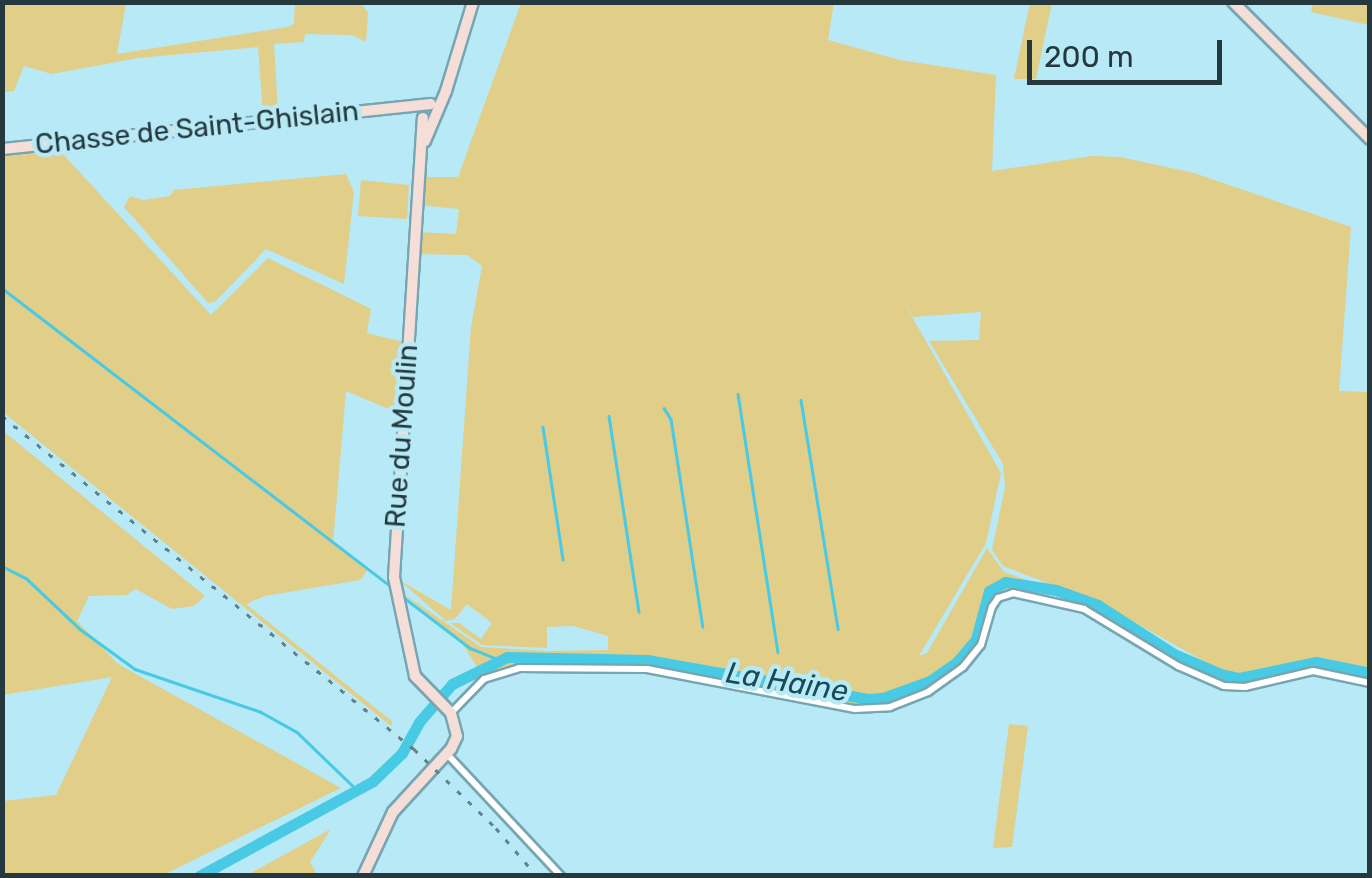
<!DOCTYPE html>
<style>
body{margin:0}
#map{position:relative;width:1372px;height:878px;overflow:hidden;background:#b7e9f6;font-family:Rubik,sans-serif}
div>[style]{position:absolute}
.green>*{inset:0;background:#e1ce88}
.stream>*{height:2.5px;margin:-1.25px;padding:0 1.25px;transform-origin:1.25px;border-radius:1.25px;background:#48c9e4}
.river>*{height:11px;margin:-5.5px;padding:0 5.5px;transform-origin:5.5px;border-radius:5.5px;background:#48c9e4}
.roads{filter:drop-shadow(2px 0 #76a6b2) drop-shadow(-2px 0 #76a6b2) drop-shadow(0 2px #76a6b2) drop-shadow(0 -2px #76a6b2)}
.street>*{height:6px;margin:-3px;padding:0 3px;transform-origin:3px;border-radius:3px;background:#fff}
.secondary>*{height:10px;margin:-5px;padding:0 5px;transform-origin:5px;border-radius:5px;background:#f6ded8}
.rail>*{height:2.5px;margin-top:-1.25px;transform-origin:0;background:repeating-linear-gradient(90deg,#62838b 0 5px,transparent 0 15px)}
span{translate:-50% -50%;white-space:nowrap;text-align:center;line-height:1.15;-webkit-text-stroke:9px #b7e9f6;paint-order:stroke}
.street-label{font-size:28px;color:#24383d}
.water-label{font-size:30px;color:#154c57;font-style:italic}
.frame{position:absolute;inset:0;border:5px solid #24383d;pointer-events:none}
.scale{position:absolute;left:1027px;top:40px;width:195px;height:45px;box-sizing:border-box;border:5px solid #24383d;border-top:0;padding-left:12px;font-size:30px;line-height:35px;white-space:nowrap;color:#24383d;-webkit-text-stroke:8px #b7e9f6;paint-order:stroke}
</style>
<div id="map">
<div class="green">
<i style="clip-path:polygon(1030px 2px,1052px 3px,1036px 79px,1014px 79px)"></i>
<i style="clip-path:polygon(97px 3px,126px 3px,117px 54px,288px 27px,294px 24px,295px 2px,361px 3px,368px 13px,366px 42px,352px 35px,305px 34px,304px 42px,274px 44px,278px 112px,263px 113px,258px 47px,138px 58px,52px 74px,24px 66px,14px 91px,3px 92px,3px 3px)"></i>
<i style="clip-path:polygon(521px 3px,834px 3px,828px 40px,900px 60px,996px 75px,992px 171px,1092px 156px,1120px 157px,1194px 173px,1351px 227px,1339px 391px,1369px 392px,1369px 670px,1314px 659px,1238px 676px,1223px 672px,1102px 604px,1003px 566px,992px 550px,1005px 487px,1003px 464px,929px 341px,979px 340px,981px 312px,913px 317px,894px 285px,1001px 473px,986px 543px,919px 656px,927px 653px,987px 548px,1004px 572px,1033px 582px,1030px 594px,1009px 591px,996px 597px,986px 614px,981px 640px,961px 666px,894px 704px,856px 707px,648px 667px,516px 666px,483px 677px,462px 643px,401px 592px,481px 647px,547px 651px,608px 650px,608px 636px,573px 626px,547px 627px,547px 648px,482px 645px,450px 623px,459px 623px,481px 639px,492px 623px,467px 604px,455px 619px,446px 621px,399px 580px,451px 610px,471px 327px,482px 266px,467px 255px,415px 254px,416px 232px,456px 234px,459px 209px,418px 205px,420px 177px,458px 177px)"></i>
<i style="clip-path:polygon(1313px 3px,1369px 3px,1369px 25px,1311px 12px)"></i>
<i style="clip-path:polygon(49px 148px,62px 153px,211px 315px,268px 258px,371px 309px,367px 333px,403px 342px,398px 413px,346px 391px,333px 543px,368px 569px,360px 580px,265px 596px,246px 604px,393px 722px,391px 726px,3px 412px,2px 152px)"></i>
<i style="clip-path:polygon(346px 174px,354px 192px,344px 284px,266px 249px,215px 302px,208px 303px,124px 207px,130px 196px,143px 200px,170px 196px,174px 190px)"></i>
<i style="clip-path:polygon(361px 180px,409px 185px,407px 219px,358px 216px)"></i>
<i style="clip-path:polygon(2px 430px,205px 596px,194px 606px,172px 609px,136px 589px,126px 595px,89px 596px,77px 621px,118px 664px,341px 788px,163px 875px,3px 875px,3px 801px,56px 795px,112px 677px,3px 695px)"></i>
<i style="clip-path:polygon(1009px 724px,1028px 726px,1012px 847px,993px 848px)"></i>
<i style="clip-path:polygon(331px 829px,310px 862px,317px 875px,247px 875px)"></i>
</div>
<div class="stream">
<i style="left:2px;top:288px;width:491px;rotate:37.5deg"></i>
<i style="left:738px;top:394px;width:261px;rotate:81.2deg"></i>
<i style="left:801px;top:400px;width:232px;rotate:80.8deg"></i>
<i style="left:664px;top:408px;width:13px;rotate:58deg"></i>
<i style="left:671px;top:419px;width:210px;rotate:81.3deg"></i>
<i style="left:609px;top:416px;width:198px;rotate:81.3deg"></i>
<i style="left:543px;top:427px;width:134px;rotate:81.4deg"></i>
<i style="left:2px;top:566px;width:28px;rotate:27deg"></i>
<i style="left:27px;top:579px;width:73px;rotate:43.3deg"></i>
<i style="left:80px;top:629px;width:68px;rotate:36deg"></i>
<i style="left:135px;top:669px;width:133px;rotate:18.8deg"></i>
<i style="left:261px;top:712px;width:41px;rotate:29.1deg"></i>
<i style="left:297px;top:732px;width:83px;rotate:44deg"></i>
<i style="left:402px;top:596px;width:86px;rotate:37.4deg"></i>
<i style="left:470px;top:648px;width:32px;rotate:22deg"></i>
</div>
<div class="river">
<i style="left:199px;top:876px;width:198px;rotate:-28.6deg"></i>
<i style="left:373px;top:781px;width:40px;rotate:-44deg"></i>
<i style="left:402px;top:753px;width:35px;rotate:-61deg"></i>
<i style="left:419px;top:722px;width:50px;rotate:-49deg"></i>
<i style="left:452px;top:684px;width:61px;rotate:-26.1deg"></i>
<i style="left:507px;top:657px;width:140px;rotate:1.2deg"></i>
<i style="left:647px;top:660px;width:224px;rotate:10deg"></i>
<i style="left:868px;top:699px;width:15px;rotate:-4deg"></i>
<i style="left:883px;top:698px;width:50px;rotate:-19.9deg"></i>
<i style="left:930px;top:681px;width:33px;rotate:-35deg"></i>
<i style="left:957px;top:662px;width:30px;rotate:-50deg"></i>
<i style="left:976px;top:639px;width:50px;rotate:-74.8deg"></i>
<i style="left:989px;top:591px;width:18px;rotate:-29deg"></i>
<i style="left:1005px;top:582px;width:52px;rotate:8.9deg"></i>
<i style="left:1056px;top:590px;width:45px;rotate:19.7deg"></i>
<i style="left:1098px;top:605px;width:90px;rotate:32.8deg"></i>
<i style="left:1174px;top:654px;width:51px;rotate:23.1deg"></i>
<i style="left:1221px;top:674px;width:18px;rotate:13deg"></i>
<i style="left:1239px;top:678px;width:79px;rotate:-11.7deg"></i>
<i style="left:1316px;top:662px;width:55px;rotate:11.5deg"></i>
</div>
<div class="roads">
<div class="street">
<i style="left:451px;top:713px;width:47px;rotate:-45.9deg"></i>
<i style="left:484px;top:679px;width:37px;rotate:-17deg"></i>
<i style="left:519px;top:668px;width:128px;rotate:0.4deg"></i>
<i style="left:647px;top:669px;width:212px;rotate:10.9deg"></i>
<i style="left:855px;top:709px;width:35px;rotate:-3deg"></i>
<i style="left:890px;top:707px;width:41px;rotate:-21.5deg"></i>
<i style="left:928px;top:692px;width:43px;rotate:-35.5deg"></i>
<i style="left:963px;top:667px;width:28px;rotate:-51deg"></i>
<i style="left:981px;top:645px;width:40px;rotate:-74deg"></i>
<i style="left:992px;top:607px;width:11px;rotate:-56deg"></i>
<i style="left:998px;top:598px;width:16px;rotate:-18deg"></i>
<i style="left:1013px;top:593px;width:73px;rotate:12.7deg"></i>
<i style="left:1084px;top:609px;width:110px;rotate:31.2deg"></i>
<i style="left:1178px;top:666px;width:50px;rotate:23.5deg"></i>
<i style="left:1224px;top:686px;width:21px;rotate:3deg"></i>
<i style="left:1245px;top:687px;width:70px;rotate:-13.2deg"></i>
<i style="left:1313px;top:671px;width:58px;rotate:11.9deg"></i>
<i style="left:447px;top:754px;width:167px;rotate:46.9deg"></i>
</div>
<div class="secondary">
<i style="left:1233px;top:2px;width:194px;rotate:45deg"></i>
<i style="left:425px;top:141px;width:54px;rotate:-67.2deg"></i>
<i style="left:446px;top:91px;width:93px;rotate:-73.1deg"></i>
<i style="left:2px;top:149px;width:431px;rotate:-6deg"></i>
<i style="left:363px;top:876px;width:71px;rotate:-64.9deg"></i>
<i style="left:393px;top:812px;width:86px;rotate:-47.4deg"></i>
<i style="left:451px;top:749px;width:14px;rotate:-65deg"></i>
<i style="left:457px;top:736px;width:24px;rotate:-105deg"></i>
<i style="left:451px;top:713px;width:52px;rotate:-134.2deg"></i>
<i style="left:415px;top:676px;width:101px;rotate:-102deg"></i>
<i style="left:394px;top:577px;width:460px;rotate:-86.4deg"></i>
</div>
</div>
<div class="rail">
<i style="left:2px;top:416px;width:530px;rotate:38.95deg"></i>
<i style="left:414px;top:749px;width:114px;rotate:43.9deg"></i>
<i style="left:496px;top:828px;width:63px;rotate:49.5deg"></i>
</div>
<div class="street-label">
<span style="left:197px;top:128px;rotate:-6deg">Chasse de Saint-Ghislain</span>
<span style="left:402px;top:436px;rotate:-86deg">Rue du Moulin</span>
</div>
<div class="water-label">
<span style="left:787px;top:682px;rotate:9deg">La Haine</span>
</div>
<div class="frame"></div>
<div class="scale">200 m</div>
</div>
